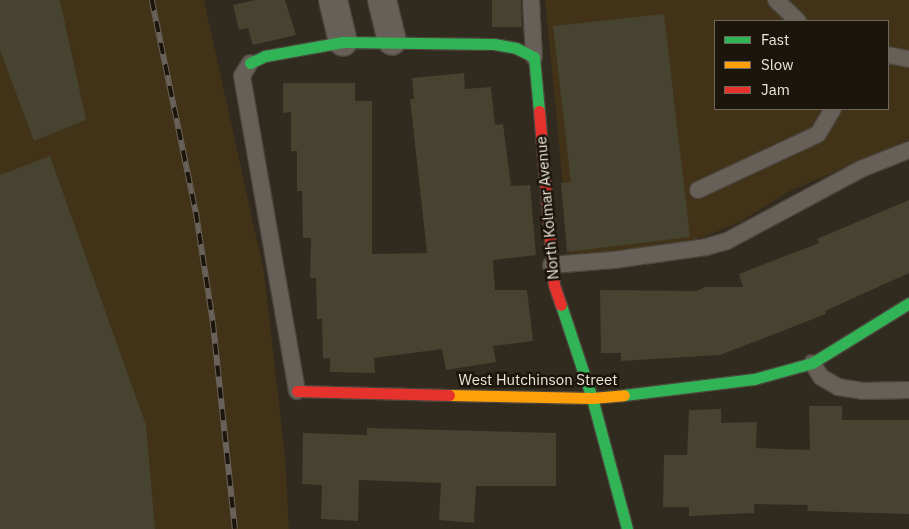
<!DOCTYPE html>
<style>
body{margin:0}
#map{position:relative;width:909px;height:529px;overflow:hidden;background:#312a1f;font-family:"IBM Plex Sans",sans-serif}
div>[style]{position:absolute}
.built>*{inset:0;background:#413218}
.building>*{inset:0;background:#464330}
.roads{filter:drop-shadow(1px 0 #4b453c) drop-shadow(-1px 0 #4b453c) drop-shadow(0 1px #4b453c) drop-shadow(0 -1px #4b453c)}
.lane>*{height:16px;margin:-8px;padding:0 8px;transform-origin:8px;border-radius:8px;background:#676058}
.street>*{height:28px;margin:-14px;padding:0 14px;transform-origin:14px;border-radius:14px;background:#676058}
.fast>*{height:11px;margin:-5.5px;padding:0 5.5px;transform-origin:5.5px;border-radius:5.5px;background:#30b455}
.slow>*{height:11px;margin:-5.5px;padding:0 5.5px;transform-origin:5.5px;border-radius:5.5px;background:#ff9f0a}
.jam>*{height:11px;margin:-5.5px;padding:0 5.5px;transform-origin:5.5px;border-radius:5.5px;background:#e5322d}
.rail>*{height:5.5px;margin-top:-2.75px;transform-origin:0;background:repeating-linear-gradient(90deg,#1b150c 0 11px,#68625a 0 22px);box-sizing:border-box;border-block:1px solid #68625a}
span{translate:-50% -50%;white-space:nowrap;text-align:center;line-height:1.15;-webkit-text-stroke:5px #1b150c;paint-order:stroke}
.street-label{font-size:15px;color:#ede5d8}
.legend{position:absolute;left:714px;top:20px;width:175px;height:90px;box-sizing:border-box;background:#1b150c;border:1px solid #6f685e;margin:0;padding:6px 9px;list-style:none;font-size:15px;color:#ede5d8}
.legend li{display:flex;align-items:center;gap:10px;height:25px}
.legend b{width:25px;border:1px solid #6f685e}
</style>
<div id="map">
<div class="built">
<i style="clip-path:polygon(0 0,204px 0,264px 272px,285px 456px,289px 529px,0 529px)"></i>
<i style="clip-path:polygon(evenodd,545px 0,909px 0,909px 140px,790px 191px,740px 222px,704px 237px,674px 244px,570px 257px,545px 0,715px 21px,888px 21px,888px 109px,715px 109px,715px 21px)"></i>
</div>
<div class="building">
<i style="clip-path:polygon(0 0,60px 0,86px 120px,34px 141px,0 50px)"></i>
<i style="clip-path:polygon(255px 0,285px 0,296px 35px,253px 45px,248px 28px,239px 30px,233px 5px)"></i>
<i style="clip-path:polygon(492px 0,521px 0,522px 27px,492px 27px)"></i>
<i style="clip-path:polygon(664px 14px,690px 237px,567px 252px,561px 183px,571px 182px,553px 26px)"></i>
<i style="clip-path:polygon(464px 73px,465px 89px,491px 87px,495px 125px,503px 124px,511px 186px,530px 185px,536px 255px,493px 260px,495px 290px,527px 290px,533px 341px,493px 346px,496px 362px,446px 370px,442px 349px,374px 358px,375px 373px,330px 372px,330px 358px,323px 358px,322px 319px,317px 319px,316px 278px,310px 278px,311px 238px,303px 238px,302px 191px,297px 191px,297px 151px,291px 151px,291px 112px,283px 113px,283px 83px,355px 83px,355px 101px,372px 101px,372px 254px,427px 253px,410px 99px,414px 99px,412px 78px)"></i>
<i style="clip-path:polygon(50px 156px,146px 425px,155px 529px,0 529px,0 175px)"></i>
<i style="clip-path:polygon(909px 200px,909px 273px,825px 311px,826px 314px,720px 355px,621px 361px,621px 353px,601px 353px,600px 290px,696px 291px,706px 287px,743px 287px,739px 274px,819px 243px,817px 239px)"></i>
<i style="clip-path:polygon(809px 406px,842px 406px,842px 420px,909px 420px,909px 514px,807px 511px,808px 505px,754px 504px,754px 513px,689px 516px,689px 507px,663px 507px,664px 455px,687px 455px,689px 410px,721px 409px,721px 423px,757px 422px,756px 448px,810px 450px)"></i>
<i style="clip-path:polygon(367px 428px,556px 433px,556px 486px,476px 486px,474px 523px,439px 520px,441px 483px,359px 480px,358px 521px,321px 519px,322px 485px,302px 484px,303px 433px,367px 435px)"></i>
</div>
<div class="roads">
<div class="lane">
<i style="left:531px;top:0;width:57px;rotate:87deg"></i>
<i style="left:776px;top:0;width:30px;rotate:44deg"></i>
<i style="left:888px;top:55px;width:21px;rotate:11deg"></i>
<i style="left:250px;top:63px;width:15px;rotate:122deg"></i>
<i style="left:242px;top:76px;width:320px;rotate:80.1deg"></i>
<i style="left:698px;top:190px;width:132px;rotate:-25deg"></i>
<i style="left:818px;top:134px;width:29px;rotate:-59deg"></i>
<i style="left:551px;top:265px;width:63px;rotate:-4.5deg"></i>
<i style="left:614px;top:260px;width:93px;rotate:-8deg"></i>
<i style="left:706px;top:247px;width:22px;rotate:-16deg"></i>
<i style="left:727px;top:241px;width:152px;rotate:-28.2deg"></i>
<i style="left:861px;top:169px;width:52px;rotate:-21.6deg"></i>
<i style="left:812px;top:363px;width:17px;rotate:57deg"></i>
<i style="left:821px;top:377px;width:20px;rotate:30deg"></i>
<i style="left:838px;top:387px;width:25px;rotate:9deg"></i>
<i style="left:863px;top:391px;width:46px;rotate:-1.2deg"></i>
</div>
<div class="street">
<i style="left:333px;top:0;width:43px;rotate:76.6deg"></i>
<i style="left:382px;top:0;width:42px;rotate:76.3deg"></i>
</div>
<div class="fast">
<i style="left:250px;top:63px;width:17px;rotate:-25deg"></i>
<i style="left:265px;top:56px;width:79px;rotate:-10.2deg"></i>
<i style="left:343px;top:42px;width:151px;rotate:0.8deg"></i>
<i style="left:494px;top:44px;width:22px;rotate:10deg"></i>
<i style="left:516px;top:48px;width:20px;rotate:27deg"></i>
<i style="left:534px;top:57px;width:54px;rotate:84.7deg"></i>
<i style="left:561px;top:305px;width:98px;rotate:71.6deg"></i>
<i style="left:592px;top:398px;width:136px;rotate:75deg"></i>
<i style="left:624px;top:395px;width:131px;rotate:-7deg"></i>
<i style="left:754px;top:379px;width:60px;rotate:-15.4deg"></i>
<i style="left:812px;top:363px;width:114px;rotate:-31.7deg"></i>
</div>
<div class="slow">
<i style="left:449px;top:395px;width:143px;rotate:1.2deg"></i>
<i style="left:592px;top:398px;width:32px;rotate:-5deg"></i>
</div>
<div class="jam">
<i style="left:539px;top:111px;width:175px;rotate:85.1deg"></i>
<i style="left:554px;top:285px;width:21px;rotate:71deg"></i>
<i style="left:297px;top:391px;width:152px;rotate:1.5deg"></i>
</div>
</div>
<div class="rail">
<i style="left:152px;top:0;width:217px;rotate:78.3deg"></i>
<i style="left:196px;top:212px;width:111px;rotate:81.2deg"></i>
<i style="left:213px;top:322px;width:208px;rotate:83.9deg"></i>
</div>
<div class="street-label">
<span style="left:547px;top:208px;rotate:-95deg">North Kolmar Avenue</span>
<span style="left:538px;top:380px">West Hutchinson Street</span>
</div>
<ul class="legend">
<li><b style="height:6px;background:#30b455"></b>Fast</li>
<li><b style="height:6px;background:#ff9f0a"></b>Slow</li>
<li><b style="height:6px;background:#e5322d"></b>Jam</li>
</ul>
</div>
